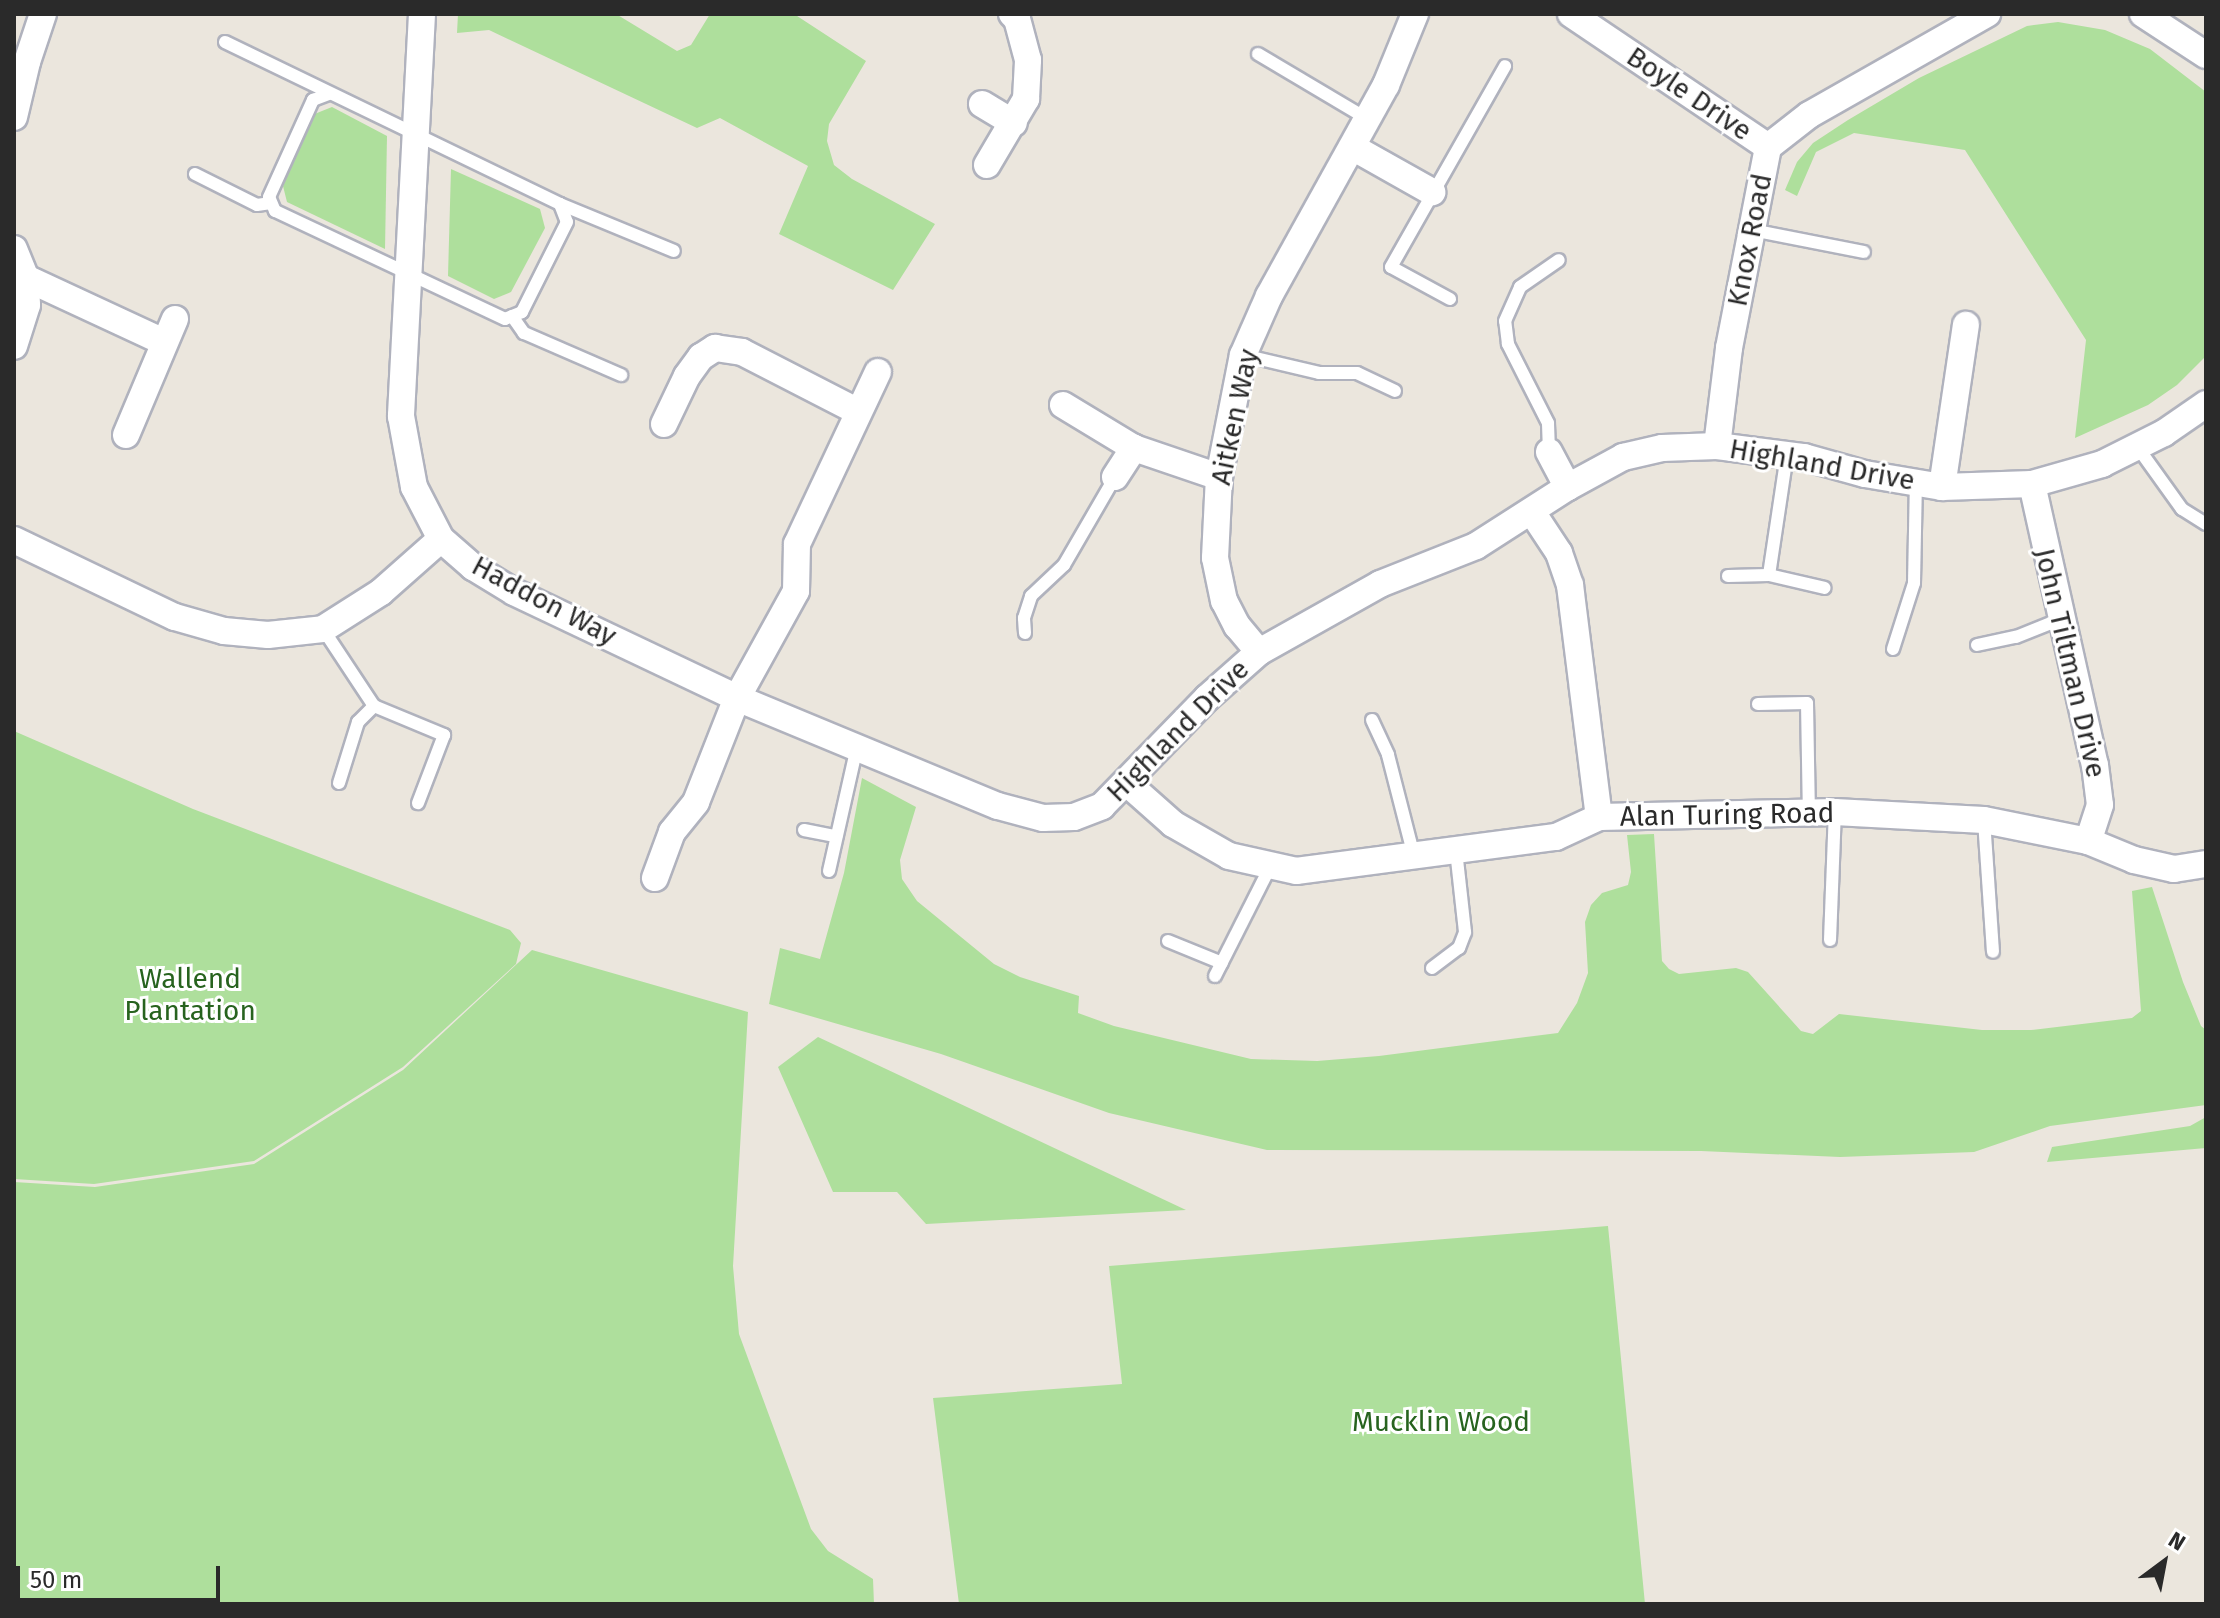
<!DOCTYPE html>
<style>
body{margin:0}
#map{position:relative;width:2220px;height:1618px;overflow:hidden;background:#ebe6dd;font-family:"Fira Sans",sans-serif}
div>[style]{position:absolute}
.green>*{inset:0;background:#aedf9c}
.roads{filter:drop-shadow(2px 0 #b0b2bd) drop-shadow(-2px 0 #b0b2bd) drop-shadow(0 2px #b0b2bd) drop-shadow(0 -2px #b0b2bd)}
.service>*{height:12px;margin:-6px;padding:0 6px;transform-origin:6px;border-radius:6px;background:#fff}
.minor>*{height:26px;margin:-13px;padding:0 13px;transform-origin:13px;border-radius:13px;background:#fff}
span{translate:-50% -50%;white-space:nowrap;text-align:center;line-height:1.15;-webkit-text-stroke:6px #fff;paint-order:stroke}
.street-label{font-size:28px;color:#2a2a2a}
.park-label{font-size:28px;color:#27631e}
.frame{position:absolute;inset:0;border:16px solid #2a2a2a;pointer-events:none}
.north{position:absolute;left:2124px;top:1522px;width:80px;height:80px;-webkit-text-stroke:6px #fff;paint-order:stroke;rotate:32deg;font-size:22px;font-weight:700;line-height:32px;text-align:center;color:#2a2a2a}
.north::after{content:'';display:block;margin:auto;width:28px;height:36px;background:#2a2a2a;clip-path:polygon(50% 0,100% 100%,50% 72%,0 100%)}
.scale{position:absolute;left:16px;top:1566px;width:204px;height:36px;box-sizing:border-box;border:4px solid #2a2a2a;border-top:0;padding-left:10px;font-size:24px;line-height:28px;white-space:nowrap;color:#2a2a2a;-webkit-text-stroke:6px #fff;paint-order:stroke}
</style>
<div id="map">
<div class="green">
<i style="clip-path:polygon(458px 14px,616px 14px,677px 51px,691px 45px,710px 14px,794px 14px,866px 61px,829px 124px,827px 141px,834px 165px,852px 179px,935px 224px,893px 290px,779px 234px,808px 166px,720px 118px,697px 128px,489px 30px,457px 33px)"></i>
<i style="clip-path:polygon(2058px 22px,2105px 30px,2150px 49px,2206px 92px,2206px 356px,2177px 385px,2148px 405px,2075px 438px,2086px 340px,1965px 150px,1854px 133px,1816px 152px,1797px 196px,1785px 190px,1797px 162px,1813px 143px,1848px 120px,1919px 78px,2027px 26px)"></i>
<i style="clip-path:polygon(332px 107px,387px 136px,385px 249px,287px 202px,283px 186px,312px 115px)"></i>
<i style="clip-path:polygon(451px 169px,540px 209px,545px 228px,511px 292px,494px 299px,448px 276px)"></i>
<i style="clip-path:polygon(14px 731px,193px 809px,510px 930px,521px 943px,516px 964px,403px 1067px,254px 1161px,94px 1184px,14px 1179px)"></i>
<i style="clip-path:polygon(862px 778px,916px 807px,900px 860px,902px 879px,917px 901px,994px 964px,1020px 977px,1079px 996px,1078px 1013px,1114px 1026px,1251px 1059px,1317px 1061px,1379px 1056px,1558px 1033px,1577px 1003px,1588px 973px,1585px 922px,1591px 905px,1602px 893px,1628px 885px,1631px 872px,1627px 835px,1654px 834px,1662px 961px,1669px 969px,1679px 974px,1736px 968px,1748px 972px,1801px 1031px,1813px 1034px,1839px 1014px,1982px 1030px,2031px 1030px,2132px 1018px,2141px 1011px,2132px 891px,2152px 887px,2183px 982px,2201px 1026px,2206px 1030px,2206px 1105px,2050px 1126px,1974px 1152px,1840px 1157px,1701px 1151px,1267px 1150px,1109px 1113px,941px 1054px,769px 1004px,780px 948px,820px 959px,844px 873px)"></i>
<i style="clip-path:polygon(532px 950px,748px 1012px,733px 1266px,739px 1334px,811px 1529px,828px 1551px,873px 1579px,874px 1604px,14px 1604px,14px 1182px,95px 1187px,254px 1164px,403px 1070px)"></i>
<i style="clip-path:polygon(818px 1037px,1186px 1210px,926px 1224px,897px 1192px,833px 1192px,778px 1067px)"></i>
<i style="clip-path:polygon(2206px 1117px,2206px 1148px,2047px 1162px,2052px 1147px,2190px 1126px)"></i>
<i style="clip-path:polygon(1608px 1226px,1645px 1604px,959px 1604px,933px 1398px,1122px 1384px,1109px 1266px)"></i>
</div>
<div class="roads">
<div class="service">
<i style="left:225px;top:42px;width:372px;rotate:25.8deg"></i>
<i style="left:560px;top:204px;width:19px;rotate:69deg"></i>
<i style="left:567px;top:222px;width:101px;rotate:116.6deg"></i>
<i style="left:522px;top:312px;width:18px;rotate:158deg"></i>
<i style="left:505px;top:319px;width:254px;rotate:-154.8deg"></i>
<i style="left:275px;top:211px;width:15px;rotate:-113deg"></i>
<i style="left:269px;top:197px;width:107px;rotate:-65.6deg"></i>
<i style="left:313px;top:100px;width:17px;rotate:-21deg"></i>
<i style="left:1258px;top:54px;width:129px;rotate:30.7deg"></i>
<i style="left:195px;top:174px;width:69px;rotate:26.6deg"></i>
<i style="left:257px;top:205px;width:14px;rotate:-8deg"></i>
<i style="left:560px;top:204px;width:123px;rotate:22.4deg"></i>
<i style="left:1752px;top:230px;width:114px;rotate:11.1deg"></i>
<i style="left:1450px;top:299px;width:67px;rotate:-151.5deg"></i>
<i style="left:1391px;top:267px;width:231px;rotate:-60.4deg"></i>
<i style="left:512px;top:316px;width:21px;rotate:55deg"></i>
<i style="left:524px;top:333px;width:106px;rotate:23.4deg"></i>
<i style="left:1243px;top:355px;width:78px;rotate:13.3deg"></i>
<i style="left:1319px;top:373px;width:38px"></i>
<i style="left:1357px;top:373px;width:42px;rotate:25.3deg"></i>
<i style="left:2136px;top:445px;width:79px;rotate:54.3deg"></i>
<i style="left:2182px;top:509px;width:28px;rotate:32deg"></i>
<i style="left:1549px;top:452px;width:29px;rotate:-92deg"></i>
<i style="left:1548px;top:423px;width:89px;rotate:-116.9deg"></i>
<i style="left:1508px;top:344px;width:23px;rotate:-97deg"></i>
<i style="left:1505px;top:321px;width:37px;rotate:-66deg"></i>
<i style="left:1520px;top:287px;width:47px;rotate:-34.7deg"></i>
<i style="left:1769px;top:575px;width:122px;rotate:-81.5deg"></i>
<i style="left:1728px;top:576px;width:41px;rotate:-1.4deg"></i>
<i style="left:1769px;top:575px;width:57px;rotate:13.1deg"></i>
<i style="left:323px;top:629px;width:92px;rotate:56.5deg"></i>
<i style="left:374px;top:706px;width:76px;rotate:22.5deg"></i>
<i style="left:444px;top:735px;width:73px;rotate:110.9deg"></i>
<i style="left:1025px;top:633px;width:15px;rotate:-94deg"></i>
<i style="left:1024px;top:618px;width:23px;rotate:-72deg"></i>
<i style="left:1031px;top:596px;width:45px;rotate:-43.2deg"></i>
<i style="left:1064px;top:565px;width:102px;rotate:-59.9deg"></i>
<i style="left:1977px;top:645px;width:40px;rotate:-12deg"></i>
<i style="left:2016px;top:637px;width:48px;rotate:-21.8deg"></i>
<i style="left:1893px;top:649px;width:69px;rotate:-72.3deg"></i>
<i style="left:1914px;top:583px;width:101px;rotate:-88.9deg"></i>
<i style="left:1758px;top:704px;width:49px;rotate:-1.2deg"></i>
<i style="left:1807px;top:703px;width:110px;rotate:89deg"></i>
<i style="left:1372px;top:720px;width:38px;rotate:65deg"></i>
<i style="left:1388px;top:755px;width:104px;rotate:75.6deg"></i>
<i style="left:339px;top:783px;width:64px;rotate:-72.7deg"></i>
<i style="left:358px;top:722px;width:23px;rotate:-45deg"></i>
<i style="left:1984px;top:820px;width:132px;rotate:86.1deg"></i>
<i style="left:804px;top:830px;width:33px;rotate:11deg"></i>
<i style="left:829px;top:871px;width:127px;rotate:-77.3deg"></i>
<i style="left:1830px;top:940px;width:128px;rotate:-87.8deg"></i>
<i style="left:1168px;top:941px;width:58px;rotate:22.2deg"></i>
<i style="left:1432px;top:968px;width:34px;rotate:-37deg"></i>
<i style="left:1459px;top:948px;width:17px;rotate:-69deg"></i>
<i style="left:1465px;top:932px;width:82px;rotate:-96.3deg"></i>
<i style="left:1215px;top:976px;width:124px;rotate:-63.2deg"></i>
</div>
<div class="minor">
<i style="left:422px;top:14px;width:403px;rotate:93deg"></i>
<i style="left:401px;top:416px;width:72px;rotate:79.6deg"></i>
<i style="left:414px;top:487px;width:59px;rotate:62.6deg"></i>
<i style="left:441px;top:539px;width:43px;rotate:41.2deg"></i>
<i style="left:473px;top:567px;width:48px;rotate:31.4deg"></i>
<i style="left:514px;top:592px;width:247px;rotate:25.4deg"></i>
<i style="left:737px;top:698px;width:282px;rotate:22.5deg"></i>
<i style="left:998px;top:806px;width:47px;rotate:14.9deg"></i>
<i style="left:1043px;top:818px;width:31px;rotate:-2deg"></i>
<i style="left:1074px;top:817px;width:30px;rotate:-21deg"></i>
<i style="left:1102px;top:806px;width:151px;rotate:-45.8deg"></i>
<i style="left:1207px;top:698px;width:69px;rotate:-41.5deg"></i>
<i style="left:1259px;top:652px;width:139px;rotate:-29.3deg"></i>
<i style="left:1380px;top:584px;width:103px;rotate:-21.6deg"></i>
<i style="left:1476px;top:546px;width:109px;rotate:-32.7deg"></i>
<i style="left:1568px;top:487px;width:63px;rotate:-28.6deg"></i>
<i style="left:1623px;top:457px;width:40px;rotate:-13deg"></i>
<i style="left:1662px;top:448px;width:55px;rotate:-2.1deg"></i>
<i style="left:1717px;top:446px;width:88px;rotate:7.2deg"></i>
<i style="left:1804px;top:457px;width:63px;rotate:15.6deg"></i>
<i style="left:1865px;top:474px;width:78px;rotate:9.6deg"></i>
<i style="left:1942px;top:487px;width:90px;rotate:-1.9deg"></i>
<i style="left:2032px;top:484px;width:73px;rotate:-15.9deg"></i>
<i style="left:2102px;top:464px;width:69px;rotate:-26.6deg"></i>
<i style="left:2164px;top:433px;width:51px;rotate:-34.6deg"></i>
<i style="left:1571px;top:14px;width:238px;rotate:34deg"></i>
<i style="left:2143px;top:14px;width:75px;rotate:33.1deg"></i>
<i style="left:982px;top:104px;width:37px;rotate:31deg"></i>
<i style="left:14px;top:117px;width:57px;rotate:-76.7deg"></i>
<i style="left:27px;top:62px;width:51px;rotate:-71.6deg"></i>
<i style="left:1354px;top:148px;width:90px;rotate:29.4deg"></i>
<i style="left:987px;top:165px;width:77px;rotate:-59.4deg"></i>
<i style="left:1026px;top:99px;width:39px;rotate:-87deg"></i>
<i style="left:1028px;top:60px;width:42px;rotate:-105deg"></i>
<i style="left:1017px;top:19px;width:7px;rotate:-135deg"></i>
<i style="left:14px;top:249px;width:31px;rotate:68deg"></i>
<i style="left:26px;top:278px;width:27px;rotate:88deg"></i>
<i style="left:27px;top:305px;width:43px;rotate:107.6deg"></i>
<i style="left:26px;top:278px;width:152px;rotate:24.9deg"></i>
<i style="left:1063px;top:405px;width:83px;rotate:31.2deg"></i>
<i style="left:1134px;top:448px;width:90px;rotate:18.8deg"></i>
<i style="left:664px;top:424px;width:53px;rotate:-64.4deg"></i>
<i style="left:687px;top:376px;width:24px;rotate:-54deg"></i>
<i style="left:701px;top:357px;width:17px;rotate:-33deg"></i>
<i style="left:715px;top:348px;width:27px;rotate:8deg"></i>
<i style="left:742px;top:352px;width:129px;rotate:27.2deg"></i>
<i style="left:126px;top:435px;width:126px;rotate:-67.1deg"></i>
<i style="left:1717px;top:446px;width:99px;rotate:-83deg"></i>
<i style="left:1729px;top:348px;width:205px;rotate:-79deg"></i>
<i style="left:1768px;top:147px;width:52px;rotate:-38deg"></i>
<i style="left:1809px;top:115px;width:205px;rotate:-29.6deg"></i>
<i style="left:1549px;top:452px;width:40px;rotate:62deg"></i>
<i style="left:1115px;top:477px;width:35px;rotate:-57deg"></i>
<i style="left:2032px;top:484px;width:288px;rotate:77.4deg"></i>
<i style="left:2095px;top:765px;width:40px;rotate:82.9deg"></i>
<i style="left:2100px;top:805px;width:38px;rotate:108deg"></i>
<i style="left:1942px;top:487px;width:164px;rotate:-81.6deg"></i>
<i style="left:1532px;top:512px;width:49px;rotate:56.6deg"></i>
<i style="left:1559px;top:553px;width:34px;rotate:71deg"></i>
<i style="left:1570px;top:585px;width:234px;rotate:82.9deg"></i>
<i style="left:14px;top:540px;width:178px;rotate:25.6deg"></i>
<i style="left:175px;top:617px;width:51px;rotate:15.9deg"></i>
<i style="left:224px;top:631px;width:44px;rotate:5.2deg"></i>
<i style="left:268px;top:635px;width:55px;rotate:-6.2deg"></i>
<i style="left:323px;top:629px;width:69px;rotate:-32.5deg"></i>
<i style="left:381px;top:592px;width:80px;rotate:-41.5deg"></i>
<i style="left:1259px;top:652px;width:34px;rotate:-130deg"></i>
<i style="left:1237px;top:626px;width:28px;rotate:-117deg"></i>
<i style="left:1224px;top:601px;width:44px;rotate:-101.8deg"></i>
<i style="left:1215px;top:558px;width:81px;rotate:-87.2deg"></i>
<i style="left:1219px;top:477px;width:124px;rotate:-78.9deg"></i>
<i style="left:1243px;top:355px;width:64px;rotate:-66.2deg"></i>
<i style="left:1269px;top:296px;width:241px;rotate:-61deg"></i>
<i style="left:1386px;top:85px;width:77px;rotate:-67.8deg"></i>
<i style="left:1128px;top:784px;width:60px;rotate:41.6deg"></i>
<i style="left:1173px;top:824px;width:64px;rotate:29.7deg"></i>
<i style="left:1229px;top:856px;width:69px;rotate:12.6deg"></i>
<i style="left:1296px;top:871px;width:262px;rotate:-7.5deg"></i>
<i style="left:1556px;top:837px;width:47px;rotate:-24.9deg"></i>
<i style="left:1599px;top:817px;width:236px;rotate:-1.2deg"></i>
<i style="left:1835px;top:812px;width:149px;rotate:3.1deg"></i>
<i style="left:1984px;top:820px;width:106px;rotate:11.4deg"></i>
<i style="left:2088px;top:841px;width:50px;rotate:22.4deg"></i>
<i style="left:2134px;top:860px;width:41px;rotate:12.7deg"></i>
<i style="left:2174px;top:869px;width:32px;rotate:-9deg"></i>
<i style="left:655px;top:878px;width:49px;rotate:-69.7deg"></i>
<i style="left:672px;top:832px;width:38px;rotate:-51deg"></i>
<i style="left:696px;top:802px;width:112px;rotate:-68.5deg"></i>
<i style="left:737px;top:698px;width:122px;rotate:-61.1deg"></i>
<i style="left:796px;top:591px;width:47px;rotate:-88.8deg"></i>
<i style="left:797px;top:544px;width:190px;rotate:-64.8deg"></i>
</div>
</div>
<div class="street-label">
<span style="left:1689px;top:94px;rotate:34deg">Boyle Drive</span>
<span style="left:1750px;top:240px;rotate:-79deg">Knox Road</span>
<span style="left:1235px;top:417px;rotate:-78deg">Aitken Way</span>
<span style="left:1822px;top:465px;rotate:10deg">Highland Drive</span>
<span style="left:544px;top:601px;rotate:28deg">Haddon Way</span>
<span style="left:2070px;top:663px;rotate:77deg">John Tiltman Drive</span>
<span style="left:1178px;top:731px;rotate:-45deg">Highland Drive</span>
<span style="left:1727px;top:815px;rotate:-1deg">Alan Turing Road</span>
</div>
<div class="park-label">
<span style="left:190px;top:995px">Wallend<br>Plantation</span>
<span style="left:1441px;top:1422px">Mucklin Wood</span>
</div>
<div class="frame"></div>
<div class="north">N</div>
<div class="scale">50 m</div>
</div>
